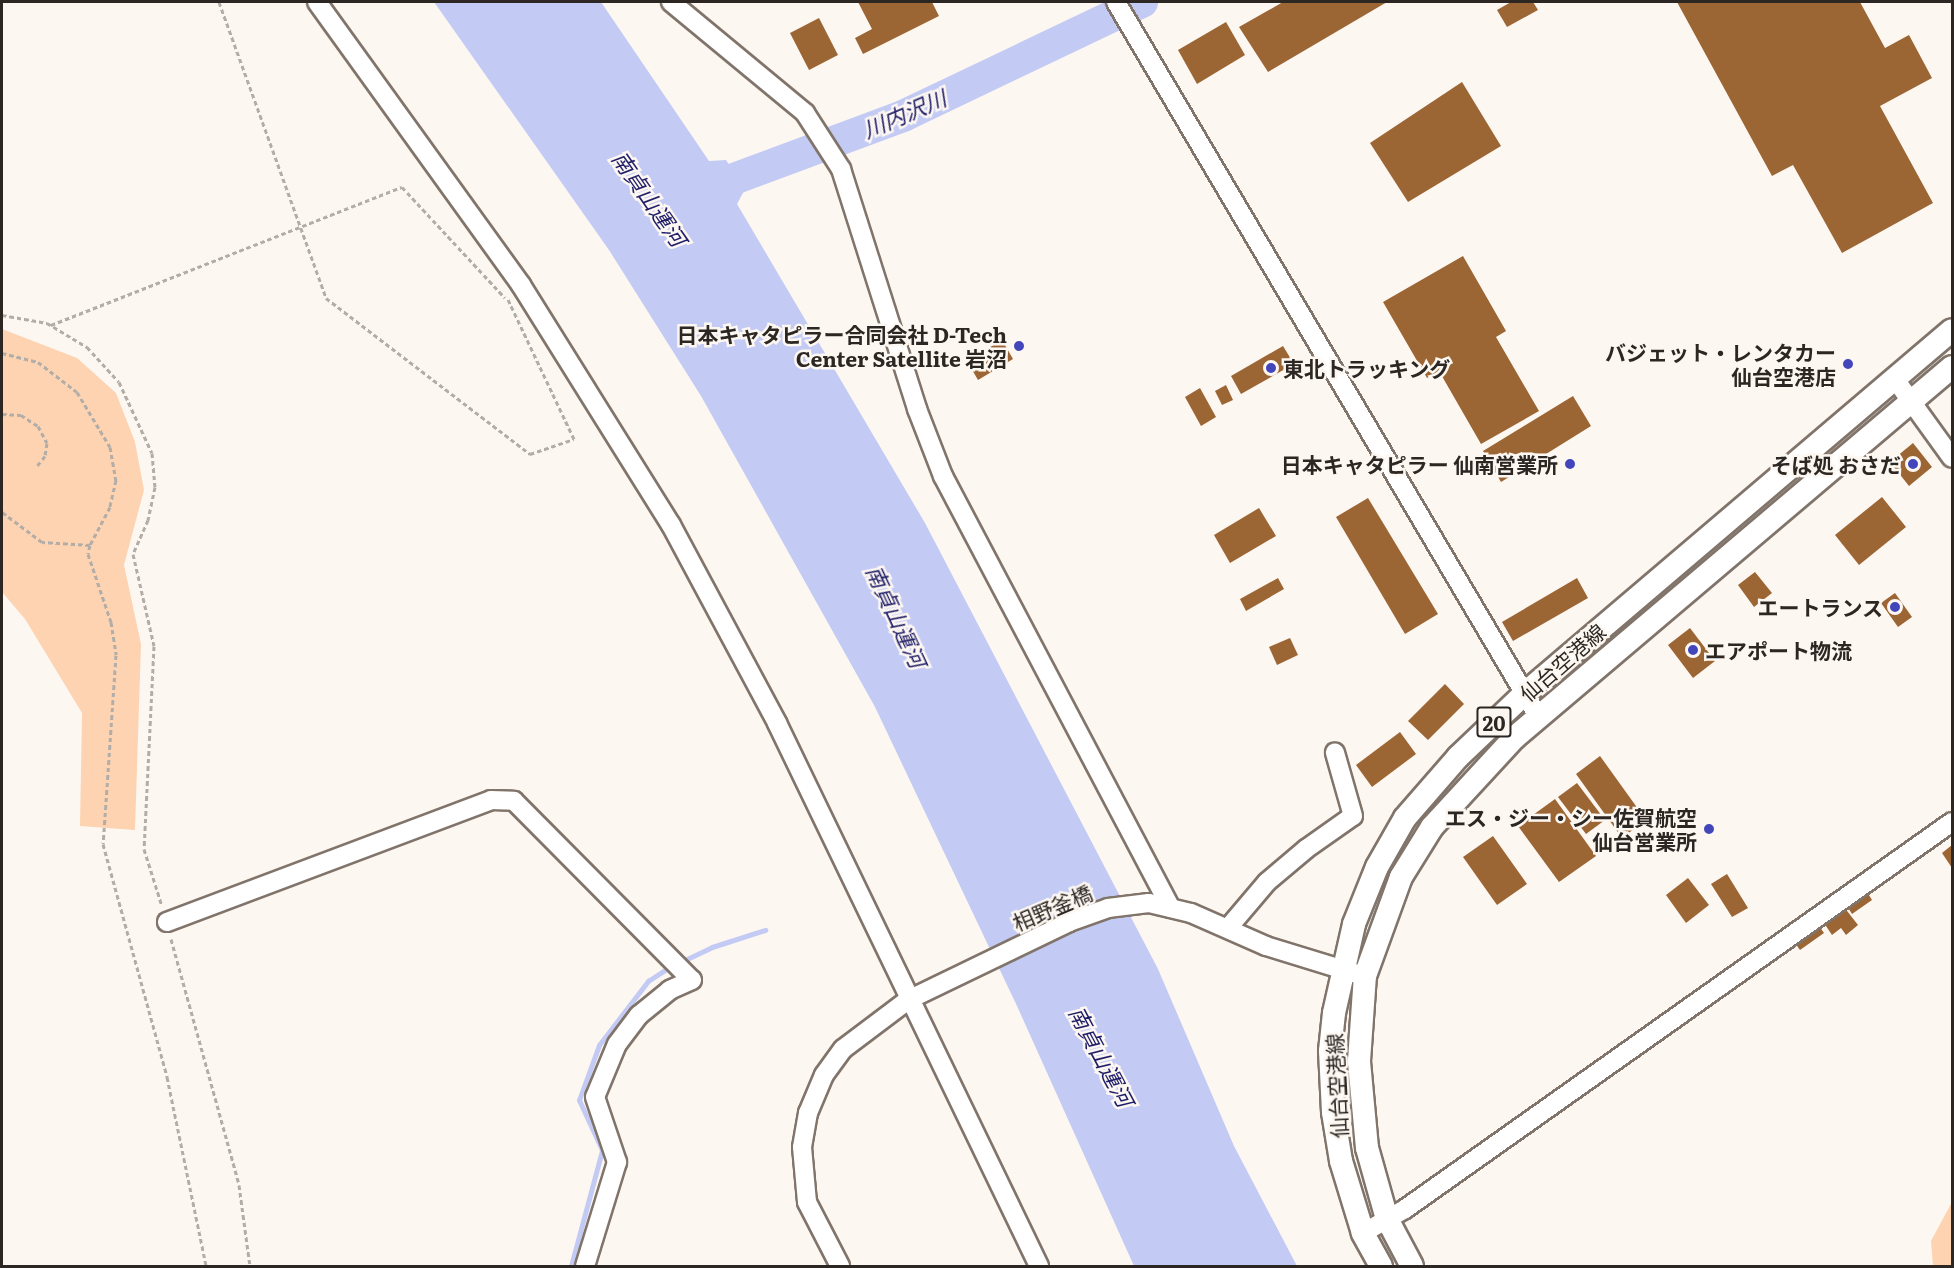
<!DOCTYPE html>
<meta charset="utf-8">
<style>
body{margin:0}
#map{position:relative;width:1954px;height:1268px;overflow:hidden;background:#fdf7f2;font-family:Literata,"Noto Sans JP",serif}
div>[style]{position:absolute}
.green>*{inset:0;background:#fdd3b1}
.water>*{inset:0;background:#c3cbf4}
.stream>*{height:5px;margin:-2.5px;padding:0 2.5px;transform-origin:2.5px;border-radius:2.5px;background:#c3cbf4}
.river>*{height:32px;margin:-16px;padding:0 16px;transform-origin:16px;border-radius:16px;background:#c3cbf4}
.building>*{inset:0;background:#9c6534}
.path>*{height:3px;margin-top:-1.5px;transform-origin:0;background:repeating-linear-gradient(90deg,#b3ada8 0 4.5px,transparent 0 7.5px)}
.roads{filter:drop-shadow(2px 0 #81746a) drop-shadow(-2px 0 #81746a) drop-shadow(0 2px #81746a) drop-shadow(0 -2px #81746a)}
.minor>*{height:18px;margin:-9px;padding:0 9px;transform-origin:9px;border-radius:9px;background:#fff}
.major>*{height:22px;margin:-11px;padding:0 11px;transform-origin:11px;border-radius:11px;background:#fff}
.dots>*{width:16px;height:16px;translate:-50% -50%;box-sizing:border-box;border:3px solid #fdf7f2;border-radius:50%}
span{translate:-50% -50%;white-space:nowrap;text-align:center;line-height:1.15;-webkit-text-stroke:5px #fdf7f2;paint-order:stroke}
.shield-label span{padding:2px 4px;background:#fdf7f2;border:2px solid;border-radius:4px;-webkit-text-stroke-width:0}
.shield-label{font-size:20px;color:#2c2723;font-weight:700}
.poi-label{font-size:21px;color:#2c2723;font-weight:700}
.right{translate:-100% -50%;text-align:right}
.left{translate:0 -50%;text-align:left}
.street-label{font-size:21px;color:#2c2723}
.water-label{font-size:22px;color:#1f1e68;font-style:italic}
.frame{position:absolute;inset:0;border:3px solid #2c2723;pointer-events:none}
</style>
<div id="map">
<div class="green">
<i style="clip-path:polygon(2px 329px,77px 358px,116px 393px,135px 442px,144px 490px,124px 565px,141px 644px,135px 830px,80px 826px,82px 713px,25px 619px,2px 592px)"></i>
<i style="clip-path:polygon(1952px 1202px,1952px 1266px,1933px 1266px,1931px 1241px)"></i>
</div>
<div class="water">
<i style="clip-path:polygon(434px 2px,601px 2px,709px 161px,726px 160px,745px 189px,737px 204px,925px 523px,1158px 969px,1234px 1146px,1297px 1266px,1134px 1266px,1017px 1006px,875px 707px,701px 396px,609px 250px)"></i>
</div>
<div class="stream">
<i style="left:571px;top:1266px;width:120px;rotate:-75deg"></i>
<i style="left:602px;top:1150px;width:55px;rotate:-114.7deg"></i>
<i style="left:579px;top:1100px;width:59px;rotate:-70deg"></i>
<i style="left:599px;top:1045px;width:81px;rotate:-52.6deg"></i>
<i style="left:648px;top:981px;width:24px;rotate:-33deg"></i>
<i style="left:668px;top:968px;width:49px;rotate:-25.5deg"></i>
<i style="left:712px;top:947px;width:56px;rotate:-17.8deg"></i>
</div>
<div class="river">
<i style="left:696px;top:193px;width:221px;rotate:-20.4deg"></i>
<i style="left:903px;top:116px;width:265px;rotate:-25.5deg"></i>
</div>
<div class="building">
<i style="clip-path:polygon(858px 2px,932px 2px,939px 16px,863px 54px,855px 38px,872px 29px)"></i>
<i style="clip-path:polygon(1283px 2px,1387px 2px,1268px 72px,1239px 27px)"></i>
<i style="clip-path:polygon(1511px 2px,1533px 2px,1538px 10px,1507px 27px,1497px 10px)"></i>
<i style="clip-path:polygon(1677px 2px,1860px 2px,1885px 48px,1909px 35px,1932px 78px,1880px 106px,1933px 203px,1842px 253px,1793px 165px,1772px 176px)"></i>
<i style="clip-path:polygon(819px 18px,838px 55px,809px 70px,790px 33px)"></i>
<i style="clip-path:polygon(1226px 22px,1245px 55px,1197px 84px,1178px 50px)"></i>
<i style="clip-path:polygon(1462px 82px,1501px 146px,1408px 202px,1370px 143px)"></i>
<i style="clip-path:polygon(1463px 256px,1506px 331px,1496px 337px,1539px 411px,1481px 444px,1439px 371px,1427px 378px,1383px 302px)"></i>
<i style="clip-path:polygon(1002px 340px,1013px 359px,978px 380px,967px 361px)"></i>
<i style="clip-path:polygon(1283px 346px,1294px 364px,1241px 394px,1231px 376px)"></i>
<i style="clip-path:polygon(1226px 385px,1233px 400px,1222px 405px,1215px 391px)"></i>
<i style="clip-path:polygon(1200px 388px,1216px 417px,1201px 426px,1185px 397px)"></i>
<i style="clip-path:polygon(1573px 396px,1591px 426px,1501px 482px,1483px 451px)"></i>
<i style="clip-path:polygon(1913px 443px,1932px 467px,1909px 486px,1890px 462px)"></i>
<i style="clip-path:polygon(1882px 497px,1906px 527px,1859px 565px,1835px 535px)"></i>
<i style="clip-path:polygon(1368px 498px,1438px 614px,1405px 634px,1336px 517px)"></i>
<i style="clip-path:polygon(1259px 508px,1276px 536px,1230px 563px,1214px 535px)"></i>
<i style="clip-path:polygon(1755px 572px,1772px 593px,1754px 607px,1738px 585px)"></i>
<i style="clip-path:polygon(1278px 578px,1284px 589px,1246px 611px,1240px 599px)"></i>
<i style="clip-path:polygon(1577px 578px,1588px 598px,1513px 641px,1502px 622px)"></i>
<i style="clip-path:polygon(1895px 593px,1912px 617px,1898px 627px,1881px 603px)"></i>
<i style="clip-path:polygon(1690px 628px,1715px 661px,1693px 678px,1668px 645px)"></i>
<i style="clip-path:polygon(1290px 638px,1298px 655px,1277px 665px,1269px 647px)"></i>
<i style="clip-path:polygon(1445px 684px,1464px 704px,1428px 740px,1408px 721px)"></i>
<i style="clip-path:polygon(1400px 732px,1416px 754px,1372px 787px,1356px 765px)"></i>
<i style="clip-path:polygon(1600px 756px,1646px 820px,1622px 838px,1576px 774px)"></i>
<i style="clip-path:polygon(1577px 783px,1605px 820px,1586px 834px,1558px 797px)"></i>
<i style="clip-path:polygon(1555px 799px,1596px 856px,1559px 882px,1518px 826px)"></i>
<i style="clip-path:polygon(1493px 836px,1527px 884px,1497px 905px,1463px 857px)"></i>
<i style="clip-path:polygon(1952px 845px,1952px 868px,1942px 853px)"></i>
<i style="clip-path:polygon(1727px 874px,1748px 908px,1732px 917px,1711px 884px)"></i>
<i style="clip-path:polygon(1688px 878px,1709px 905px,1686px 923px,1666px 895px)"></i>
<i style="clip-path:polygon(1867px 892px,1872px 900px,1852px 914px,1847px 906px)"></i>
<i style="clip-path:polygon(1844px 907px,1858px 925px,1846px 935px,1841px 928px,1832px 935px,1824px 923px)"></i>
<i style="clip-path:polygon(1819px 926px,1824px 933px,1800px 950px,1795px 943px)"></i>
</div>
<div class="path">
<i style="left:219px;top:2px;width:315px;rotate:70.1deg"></i>
<i style="left:326px;top:298px;width:257px;rotate:37.4deg"></i>
<i style="left:530px;top:454px;width:46px;rotate:-18.8deg"></i>
<i style="left:574px;top:439px;width:157px;rotate:-115.3deg"></i>
<i style="left:2px;top:315px;width:46px;rotate:10.1deg"></i>
<i style="left:47px;top:323px;width:47px;rotate:31deg"></i>
<i style="left:87px;top:347px;width:47px;rotate:47.6deg"></i>
<i style="left:119px;top:382px;width:78px;rotate:65.1deg"></i>
<i style="left:152px;top:453px;width:34px;rotate:85deg"></i>
<i style="left:155px;top:487px;width:34px;rotate:102deg"></i>
<i style="left:148px;top:520px;width:37px;rotate:114deg"></i>
<i style="left:133px;top:554px;width:94px;rotate:77.1deg"></i>
<i style="left:154px;top:646px;width:203px;rotate:92.8deg"></i>
<i style="left:144px;top:849px;width:60px;rotate:72.5deg"></i>
<i style="left:51px;top:325px;width:377px;rotate:-21.5deg"></i>
<i style="left:402px;top:187px;width:151px;rotate:47.1deg"></i>
<i style="left:2px;top:353px;width:37px;rotate:14deg"></i>
<i style="left:38px;top:362px;width:49px;rotate:37.6deg"></i>
<i style="left:77px;top:392px;width:64px;rotate:59deg"></i>
<i style="left:110px;top:447px;width:34px;rotate:80deg"></i>
<i style="left:116px;top:480px;width:28px;rotate:103deg"></i>
<i style="left:110px;top:507px;width:43px;rotate:117.8deg"></i>
<i style="left:90px;top:545px;width:48px;rotate:-176.4deg"></i>
<i style="left:42px;top:542px;width:50px;rotate:-143.1deg"></i>
<i style="left:2px;top:414px;width:19px;rotate:3deg"></i>
<i style="left:21px;top:415px;width:20px;rotate:33deg"></i>
<i style="left:38px;top:426px;width:19px;rotate:62deg"></i>
<i style="left:47px;top:443px;width:13px;rotate:99deg"></i>
<i style="left:45px;top:456px;width:13px;rotate:129deg"></i>
<i style="left:90px;top:545px;width:9px;rotate:103deg"></i>
<i style="left:88px;top:554px;width:72px;rotate:71.3deg"></i>
<i style="left:111px;top:622px;width:33px;rotate:81deg"></i>
<i style="left:116px;top:655px;width:189px;rotate:93.9deg"></i>
<i style="left:103px;top:844px;width:242px;rotate:74.6deg"></i>
<i style="left:167px;top:1077px;width:193px;rotate:78.3deg"></i>
<i style="left:171px;top:939px;width:255px;rotate:74.5deg"></i>
<i style="left:239px;top:1185px;width:82px;rotate:82.3deg"></i>
</div>
<div class="roads">
<div class="minor">
<i style="left:317px;top:2px;width:349px;rotate:54.2deg"></i>
<i style="left:521px;top:285px;width:283px;rotate:58deg"></i>
<i style="left:671px;top:525px;width:225px;rotate:61.8deg"></i>
<i style="left:777px;top:723px;width:603px;rotate:64.24deg"></i>
<i style="left:671px;top:2px;width:174px;rotate:39.6deg"></i>
<i style="left:805px;top:113px;width:67px;rotate:57.3deg"></i>
<i style="left:841px;top:169px;width:252px;rotate:72.4deg"></i>
<i style="left:917px;top:409px;width:72px;rotate:68.8deg"></i>
<i style="left:943px;top:476px;width:488px;rotate:62.2deg"></i>
<i style="left:1116px;top:2px;width:829px;rotate:59.42deg"></i>
<i style="left:1895px;top:379px;width:97px;rotate:54.2deg"></i>
<i style="left:167px;top:922px;width:346px;rotate:-20.6deg"></i>
<i style="left:491px;top:800px;width:23px;rotate:2deg"></i>
<i style="left:514px;top:801px;width:252px;rotate:45.2deg"></i>
<i style="left:692px;top:980px;width:24px;rotate:156deg"></i>
<i style="left:670px;top:990px;width:40px;rotate:141deg"></i>
<i style="left:639px;top:1015px;width:36px;rotate:127deg"></i>
<i style="left:617px;top:1044px;width:57px;rotate:112.5deg"></i>
<i style="left:595px;top:1097px;width:69px;rotate:71.3deg"></i>
<i style="left:617px;top:1162px;width:109px;rotate:107.1deg"></i>
<i style="left:1228px;top:928px;width:60px;rotate:-49.7deg"></i>
<i style="left:1267px;top:882px;width:51px;rotate:-40.2deg"></i>
<i style="left:1306px;top:849px;width:57px;rotate:-35.1deg"></i>
<i style="left:1353px;top:816px;width:66px;rotate:-105.9deg"></i>
<i style="left:1363px;top:1233px;width:48px;rotate:-29.7deg"></i>
<i style="left:1405px;top:1209px;width:670px;rotate:-35.28deg"></i>
<i style="left:840px;top:1266px;width:72px;rotate:-117.3deg"></i>
<i style="left:807px;top:1202px;width:55px;rotate:-95.2deg"></i>
<i style="left:802px;top:1147px;width:35px;rotate:-80deg"></i>
<i style="left:808px;top:1113px;width:41px;rotate:-67.2deg"></i>
<i style="left:824px;top:1075px;width:32px;rotate:-54deg"></i>
<i style="left:843px;top:1049px;width:81px;rotate:-37deg"></i>
<i style="left:908px;top:1000px;width:179px;rotate:-25.8deg"></i>
<i style="left:1069px;top:922px;width:41px;rotate:-19.7deg"></i>
<i style="left:1108px;top:908px;width:41px;rotate:-7deg"></i>
<i style="left:1149px;top:903px;width:43px;rotate:13.4deg"></i>
<i style="left:1191px;top:913px;width:82px;rotate:23.7deg"></i>
<i style="left:1266px;top:946px;width:95px;rotate:17.1deg"></i>
</div>
<div class="major">
<i style="left:1381px;top:1266px;width:38px;rotate:-119deg"></i>
<i style="left:1363px;top:1233px;width:75px;rotate:-107deg"></i>
<i style="left:1341px;top:1161px;width:50px;rotate:-99.3deg"></i>
<i style="left:1333px;top:1112px;width:61px;rotate:-92.8deg"></i>
<i style="left:1330px;top:1051px;width:38px;rotate:-84deg"></i>
<i style="left:1334px;top:1013px;width:91px;rotate:-77.3deg"></i>
<i style="left:1354px;top:924px;width:61px;rotate:-68deg"></i>
<i style="left:1377px;top:867px;width:56px;rotate:-60.3deg"></i>
<i style="left:1405px;top:818px;width:81px;rotate:-49deg"></i>
<i style="left:1458px;top:757px;width:90px;rotate:-43.6deg"></i>
<i style="left:1523px;top:695px;width:563px;rotate:-40.39deg"></i>
<i style="left:1412px;top:1266px;width:53px;rotate:-118deg"></i>
<i style="left:1387px;top:1219px;width:74px;rotate:-105.7deg"></i>
<i style="left:1367px;top:1148px;width:87px;rotate:-95.3deg"></i>
<i style="left:1359px;top:1061px;width:85px;rotate:-86deg"></i>
<i style="left:1365px;top:976px;width:105px;rotate:-70deg"></i>
<i style="left:1401px;top:877px;width:59px;rotate:-58.2deg"></i>
<i style="left:1432px;top:827px;width:121px;rotate:-47.3deg"></i>
<i style="left:1514px;top:738px;width:574px;rotate:-40.27deg"></i>
</div>
</div>
<div class="dots">
<i style="left:1019px;top:346px;background:#4346bb"></i>
<i style="left:1848px;top:364px;background:#4346bb"></i>
<i style="left:1271px;top:368px;background:#4346bb"></i>
<i style="left:1570px;top:464px;background:#4346bb"></i>
<i style="left:1913px;top:464px;background:#4346bb"></i>
<i style="left:1895px;top:607px;background:#4346bb"></i>
<i style="left:1693px;top:650px;background:#4346bb"></i>
<i style="left:1709px;top:829px;background:#4346bb"></i>
</div>
<div class="shield-label">
<span style="left:1494px;top:722px">20</span>
</div>
<div class="poi-label">
<span class="right" style="left:1007px;top:346px">日本キャタピラー合同会社 D-Tech<br>Center Satellite 岩沼</span>
<span class="right" style="left:1836px;top:364px">バジェット・レンタカー<br>仙台空港店</span>
<span class="left" style="left:1283px;top:368px">東北トラッキング</span>
<span class="right" style="left:1558px;top:464px">日本キャタピラー 仙南営業所</span>
<span class="right" style="left:1901px;top:464px">そば処 おさだ</span>
<span class="right" style="left:1883px;top:607px">エートランス</span>
<span class="left" style="left:1705px;top:650px">エアポート物流</span>
<span class="right" style="left:1697px;top:829px">エス・ジー・シー佐賀航空<br>仙台営業所</span>
</div>
<div class="street-label">
<span style="left:1562px;top:662px;rotate:-41deg">仙台空港線</span>
<span style="left:1052px;top:907px;rotate:-23deg">相野釜橋</span>
<span style="left:1336px;top:1086px;rotate:-93deg">仙台空港線</span>
</div>
<div class="water-label">
<span style="left:904px;top:113px;rotate:-23deg">川内沢川</span>
<span style="left:650px;top:198px;rotate:55deg">南貞山運河</span>
<span style="left:897px;top:616px;rotate:65deg">南貞山運河</span>
<span style="left:1102px;top:1056px;rotate:62deg">南貞山運河</span>
</div>
<div class="frame"></div>
</div>
